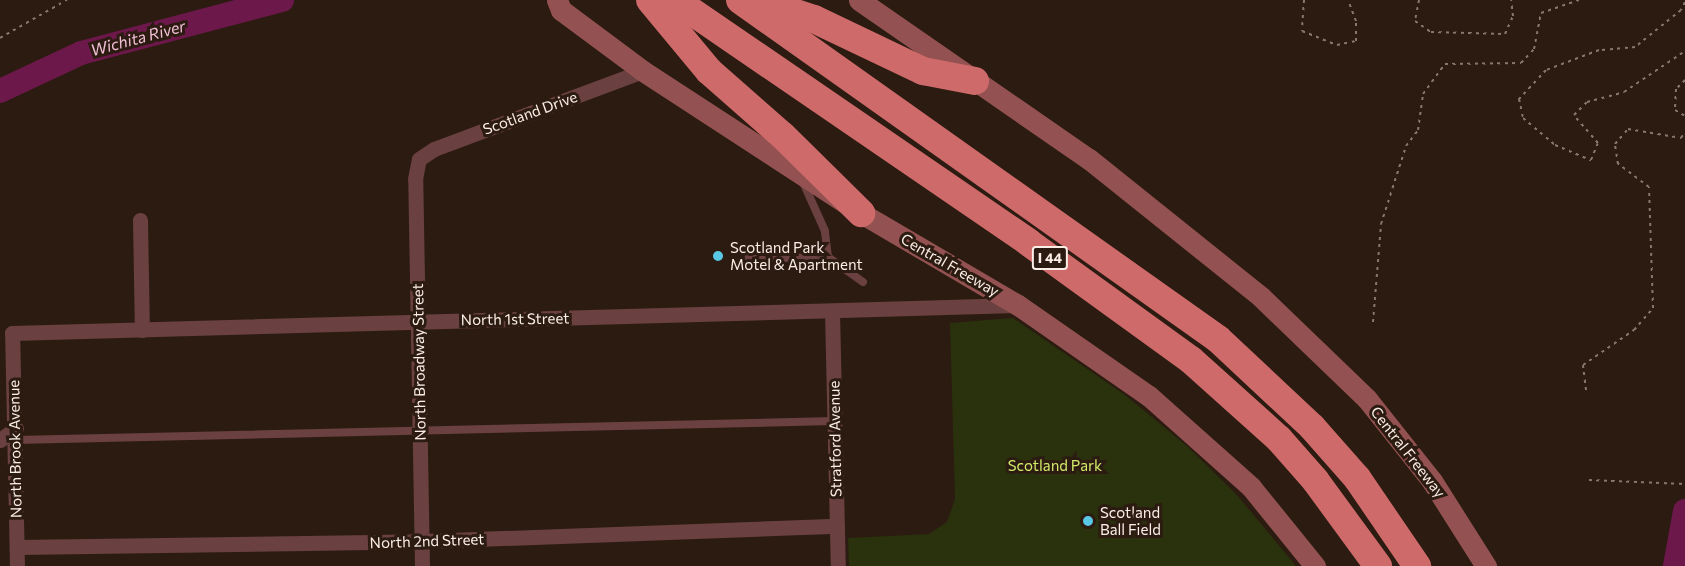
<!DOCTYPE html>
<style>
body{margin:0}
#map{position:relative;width:1685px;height:566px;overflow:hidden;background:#2c1b11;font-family:Commissioner,sans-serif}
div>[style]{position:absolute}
.green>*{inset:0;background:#2a310d}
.river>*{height:24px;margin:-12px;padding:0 12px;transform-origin:12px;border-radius:12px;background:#6c184a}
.path>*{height:2px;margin-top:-1px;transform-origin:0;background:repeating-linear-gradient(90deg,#87786f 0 3px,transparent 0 7.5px)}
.service>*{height:8px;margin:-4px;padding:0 4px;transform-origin:4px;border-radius:4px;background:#6a4140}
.minor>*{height:15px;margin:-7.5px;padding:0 7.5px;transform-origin:7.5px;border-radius:7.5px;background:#6a4140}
.secondary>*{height:21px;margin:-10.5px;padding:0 10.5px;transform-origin:10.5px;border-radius:10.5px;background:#935251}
.motorway>*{height:28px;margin:-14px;padding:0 14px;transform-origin:14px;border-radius:14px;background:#cf6a6a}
.dots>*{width:16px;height:16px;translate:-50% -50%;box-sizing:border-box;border:3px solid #2c1b11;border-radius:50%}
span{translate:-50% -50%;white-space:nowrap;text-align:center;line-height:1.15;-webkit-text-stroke:6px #2c1b11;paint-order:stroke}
.shield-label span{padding:2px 4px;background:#2c1b11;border:2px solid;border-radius:4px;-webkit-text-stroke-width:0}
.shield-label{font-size:14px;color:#faeee7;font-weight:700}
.street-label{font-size:15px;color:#faeee7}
.poi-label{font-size:15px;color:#faeee7}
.left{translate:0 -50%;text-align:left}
.park-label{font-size:15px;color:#d2ec6a}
.water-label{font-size:16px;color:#f1c0d7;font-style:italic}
</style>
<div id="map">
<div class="green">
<i style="clip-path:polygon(1013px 318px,1125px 395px,1187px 446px,1237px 495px,1296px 566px,849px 566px,848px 538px,929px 534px,947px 522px,955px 499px,950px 323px)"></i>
<i style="clip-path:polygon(1685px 511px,1685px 566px,1675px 566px)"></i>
</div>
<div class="river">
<i style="left:0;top:91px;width:89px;rotate:-25.1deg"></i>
<i style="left:81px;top:53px;width:208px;rotate:-14.8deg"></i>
<i style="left:1675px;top:566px;width:56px;rotate:-79.7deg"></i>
</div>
<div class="path">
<i style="left:1304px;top:0;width:31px;rotate:94deg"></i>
<i style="left:1302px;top:31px;width:38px;rotate:22deg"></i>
<i style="left:1337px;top:45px;width:19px;rotate:-12deg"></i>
<i style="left:1356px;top:41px;width:20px;rotate:-90deg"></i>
<i style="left:1356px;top:21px;width:22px;rotate:-111deg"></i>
<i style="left:1419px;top:0;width:21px;rotate:101deg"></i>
<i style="left:1415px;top:21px;width:19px;rotate:35deg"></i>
<i style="left:1431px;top:32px;width:74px;rotate:1.5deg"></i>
<i style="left:1505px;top:34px;width:20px;rotate:-66deg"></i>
<i style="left:1513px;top:16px;width:16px;rotate:-97deg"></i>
<i style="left:1685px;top:2px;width:9px;rotate:117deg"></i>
<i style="left:1681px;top:10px;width:59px;rotate:141.2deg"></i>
<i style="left:1635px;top:47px;width:36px;rotate:175deg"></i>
<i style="left:1599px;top:50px;width:57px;rotate:159.3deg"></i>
<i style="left:1546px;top:70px;width:40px;rotate:133deg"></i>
<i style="left:1519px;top:99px;width:19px;rotate:78deg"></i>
<i style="left:1523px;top:118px;width:42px;rotate:40.2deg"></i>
<i style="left:1555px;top:145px;width:39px;rotate:23deg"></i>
<i style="left:1591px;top:160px;width:18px;rotate:-68deg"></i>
<i style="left:1598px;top:143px;width:37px;rotate:-131deg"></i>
<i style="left:1574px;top:115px;width:18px;rotate:-45deg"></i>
<i style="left:1587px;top:102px;width:38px;rotate:-15deg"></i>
<i style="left:1624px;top:92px;width:73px;rotate:-33.9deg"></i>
<i style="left:0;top:38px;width:77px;rotate:-29.6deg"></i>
<i style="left:1685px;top:80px;width:13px;rotate:135deg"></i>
<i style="left:1676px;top:89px;width:21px;rotate:93deg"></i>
<i style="left:1675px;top:110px;width:12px;rotate:31deg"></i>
<i style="left:1373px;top:322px;width:98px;rotate:-85.3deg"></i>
<i style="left:1381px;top:224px;width:82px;rotate:-72.2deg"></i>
<i style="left:1406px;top:146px;width:20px;rotate:-53deg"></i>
<i style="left:1418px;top:130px;width:36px;rotate:-82deg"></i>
<i style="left:1423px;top:94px;width:37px;rotate:-54deg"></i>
<i style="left:1445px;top:64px;width:76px;rotate:-0.8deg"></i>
<i style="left:1521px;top:63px;width:19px;rotate:-47deg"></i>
<i style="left:1534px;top:49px;width:37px;rotate:-79deg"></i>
<i style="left:1541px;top:13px;width:40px;rotate:-18.9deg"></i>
<i style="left:1586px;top:390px;width:25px;rotate:-97deg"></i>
<i style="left:1583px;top:365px;width:62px;rotate:-34.5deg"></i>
<i style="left:1634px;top:330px;width:29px;rotate:-49deg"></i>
<i style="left:1653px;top:308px;width:121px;rotate:-91.9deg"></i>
<i style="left:1649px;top:187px;width:39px;rotate:-143deg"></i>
<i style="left:1618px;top:164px;width:20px;rotate:-99deg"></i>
<i style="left:1615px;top:144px;width:20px;rotate:-49deg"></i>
<i style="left:1628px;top:129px;width:54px;rotate:9.6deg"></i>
<i style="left:1681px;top:138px;width:7px;rotate:-56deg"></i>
<i style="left:1589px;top:480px;width:96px;rotate:2.4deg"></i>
</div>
<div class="service">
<i style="left:828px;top:257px;width:43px;rotate:35.5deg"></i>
<i style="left:745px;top:259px;width:83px;rotate:-1.4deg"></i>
<i style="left:828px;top:257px;width:26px;rotate:-97deg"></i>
<i style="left:825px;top:231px;width:56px;rotate:-114.3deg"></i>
<i style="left:16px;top:440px;width:818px;rotate:-1.33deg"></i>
</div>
<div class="minor">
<i style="left:140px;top:220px;width:110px;rotate:89deg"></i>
<i style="left:832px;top:311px;width:255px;rotate:88.7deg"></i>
<i style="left:0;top:440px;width:20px;rotate:-37deg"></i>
<i style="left:17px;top:547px;width:406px;rotate:-0.8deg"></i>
<i style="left:423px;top:541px;width:414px;rotate:-2.1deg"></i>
<i style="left:17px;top:566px;width:233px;rotate:-91.2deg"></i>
<i style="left:12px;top:333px;width:1006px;rotate:-1.59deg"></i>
<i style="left:422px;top:566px;width:387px;rotate:-91deg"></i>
<i style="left:415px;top:179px;width:20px;rotate:-79deg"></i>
<i style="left:419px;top:159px;width:18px;rotate:-34deg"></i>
<i style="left:434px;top:149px;width:223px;rotate:-20.5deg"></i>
</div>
<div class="secondary">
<i style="left:557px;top:0;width:11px;rotate:68deg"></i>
<i style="left:561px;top:10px;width:102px;rotate:36.6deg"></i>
<i style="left:643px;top:71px;width:260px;rotate:33.1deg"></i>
<i style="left:861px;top:213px;width:182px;rotate:30.4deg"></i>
<i style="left:1018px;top:305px;width:160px;rotate:34.8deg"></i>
<i style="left:1149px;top:396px;width:137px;rotate:41.7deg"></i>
<i style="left:1251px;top:487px;width:102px;rotate:51deg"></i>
<i style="left:859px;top:0;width:280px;rotate:34.7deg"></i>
<i style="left:1089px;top:159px;width:221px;rotate:38.7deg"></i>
<i style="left:1261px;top:297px;width:147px;rotate:43.9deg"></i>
<i style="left:1367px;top:399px;width:105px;rotate:51.6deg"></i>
<i style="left:1432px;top:481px;width:101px;rotate:57.6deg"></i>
</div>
<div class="motorway">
<i style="left:650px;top:0;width:92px;rotate:50.3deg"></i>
<i style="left:709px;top:71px;width:98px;rotate:41.3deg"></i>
<i style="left:783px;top:136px;width:110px;rotate:44.6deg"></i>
<i style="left:675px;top:0;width:428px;rotate:34.4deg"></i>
<i style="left:1028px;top:242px;width:201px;rotate:35.9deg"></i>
<i style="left:1191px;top:360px;width:118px;rotate:41.9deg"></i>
<i style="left:1279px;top:439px;width:55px;rotate:48.7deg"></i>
<i style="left:1315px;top:480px;width:107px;rotate:53.8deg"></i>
<i style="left:740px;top:0;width:586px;rotate:35.34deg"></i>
<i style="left:1218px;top:339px;width:129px;rotate:43.1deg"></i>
<i style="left:1312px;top:427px;width:68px;rotate:48.6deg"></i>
<i style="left:1357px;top:478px;width:107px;rotate:55.7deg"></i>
<i style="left:756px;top:0;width:61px;rotate:18.1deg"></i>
<i style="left:814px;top:19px;width:121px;rotate:25.5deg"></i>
<i style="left:923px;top:71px;width:53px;rotate:10.9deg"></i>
</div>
<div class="dots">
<i style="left:718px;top:256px;background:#59c8e4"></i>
<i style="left:1088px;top:521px;background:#59c8e4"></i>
</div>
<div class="shield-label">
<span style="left:1050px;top:258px">I 44</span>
</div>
<div class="street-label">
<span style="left:530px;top:113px;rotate:-20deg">Scotland Drive</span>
<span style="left:950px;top:265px;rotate:30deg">Central Freeway</span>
<span style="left:515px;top:319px;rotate:-1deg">North 1st Street</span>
<span style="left:419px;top:362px;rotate:-91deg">North Broadway Street</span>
<span style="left:835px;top:439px;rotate:-91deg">Stratford Avenue</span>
<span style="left:15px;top:449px;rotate:-91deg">North Brook Avenue</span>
<span style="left:1408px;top:452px;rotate:52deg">Central Freeway</span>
<span style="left:427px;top:541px;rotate:-2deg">North 2nd Street</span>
</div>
<div class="poi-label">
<span class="left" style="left:730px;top:256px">Scotland Park<br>Motel &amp; Apartment</span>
<span class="left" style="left:1100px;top:521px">Scotland<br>Ball Field</span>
</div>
<div class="park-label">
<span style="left:1055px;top:466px">Scotland Park</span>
</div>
<div class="water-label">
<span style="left:138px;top:38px;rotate:-15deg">Wichita River</span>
</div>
</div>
